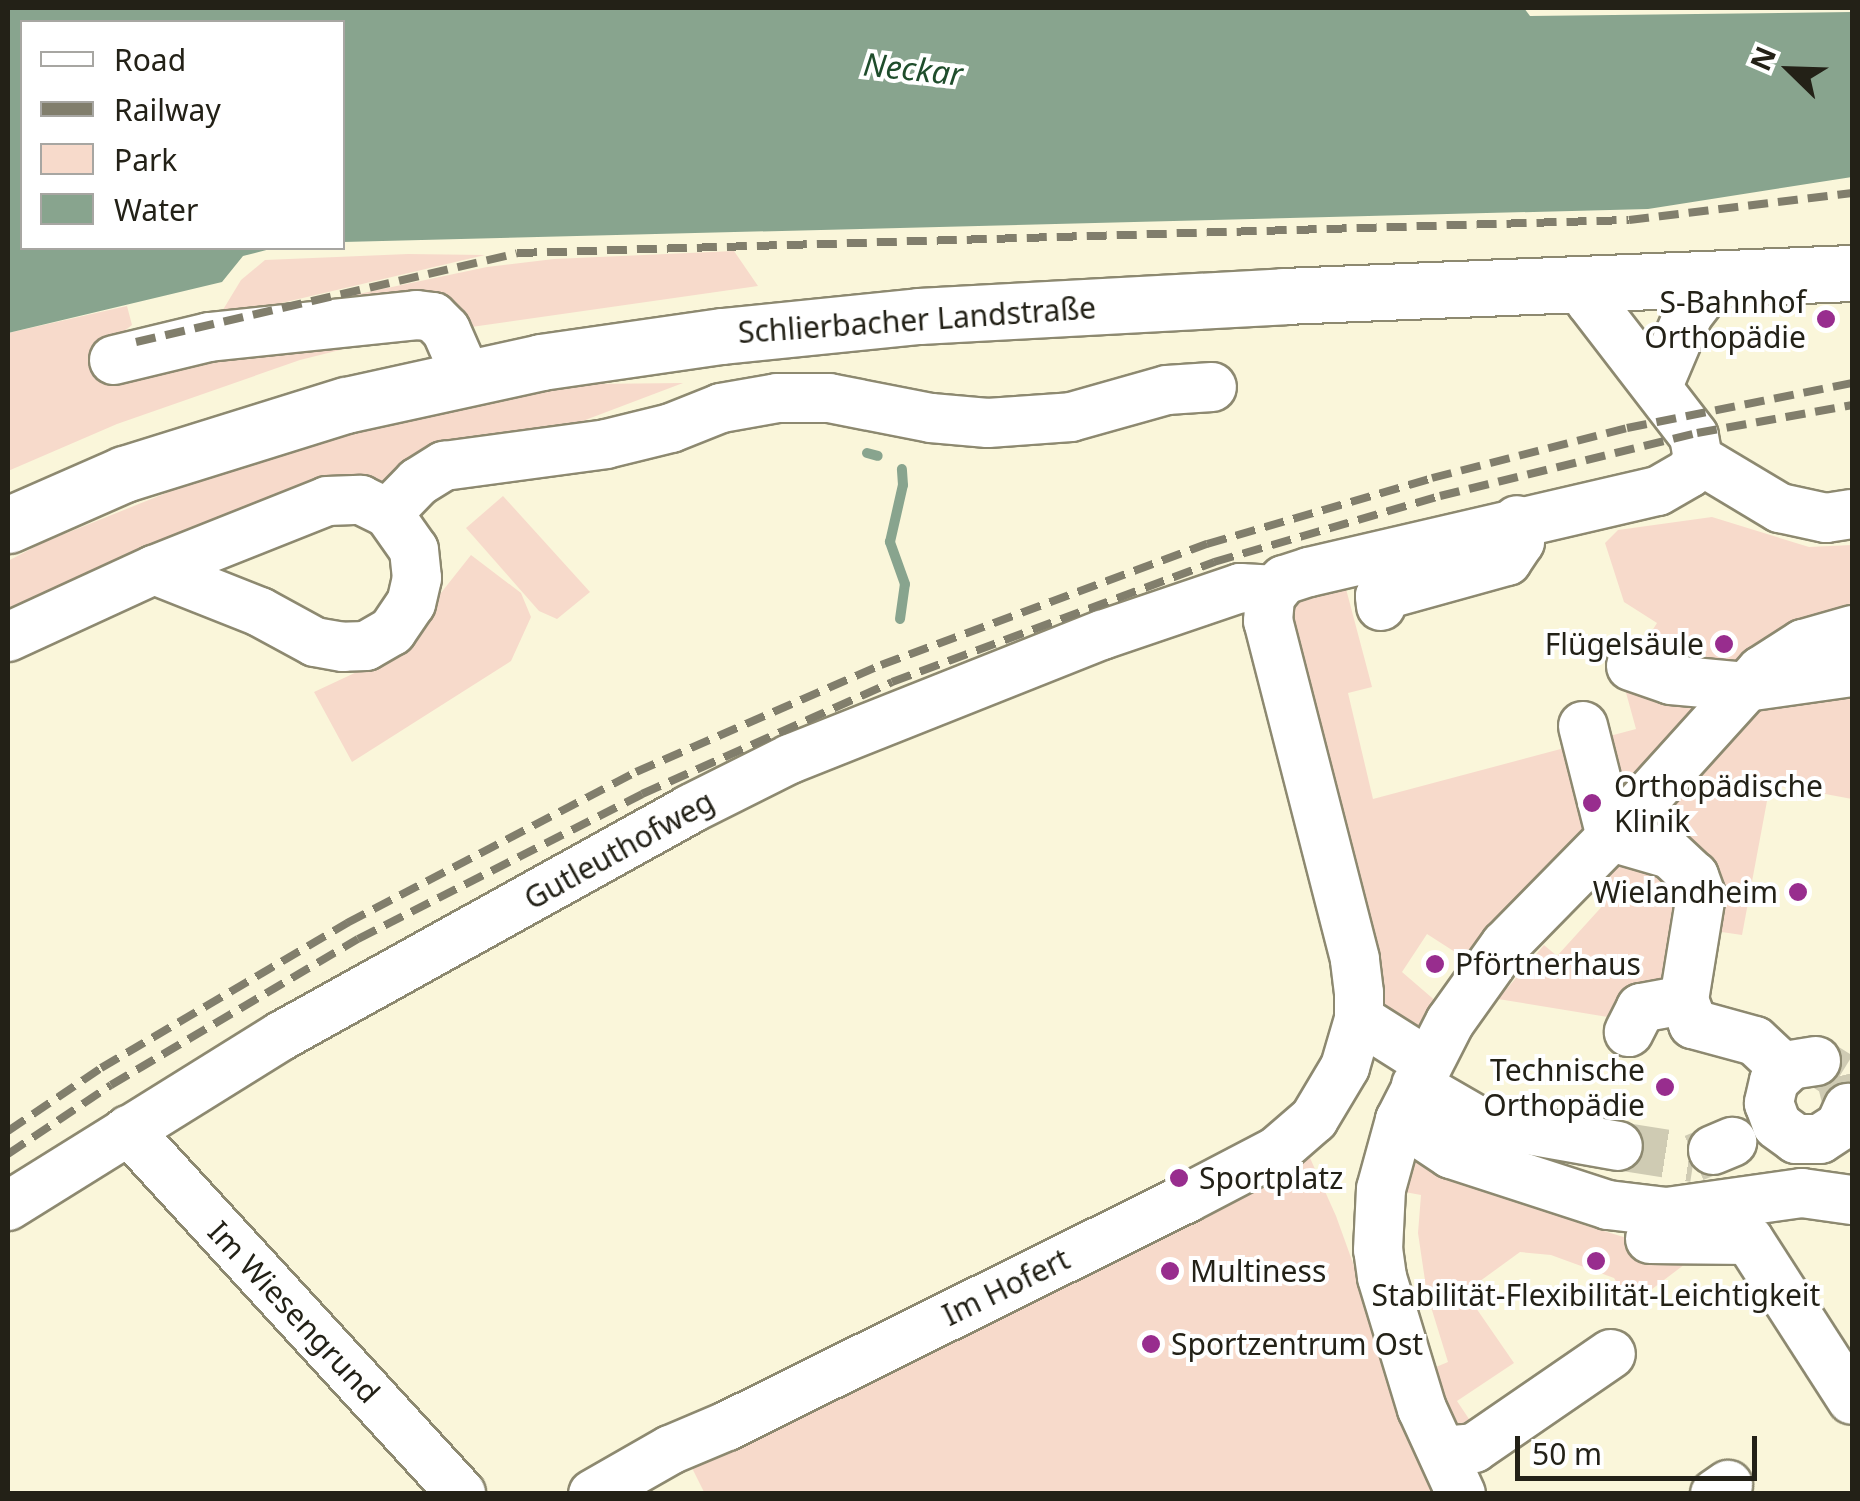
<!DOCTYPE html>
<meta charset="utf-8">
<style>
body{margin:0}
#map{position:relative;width:1860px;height:1501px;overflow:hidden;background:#faf6da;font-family:"Noto Sans",sans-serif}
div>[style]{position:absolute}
.green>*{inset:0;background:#f7dacb}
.water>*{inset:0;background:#88a48e}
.stream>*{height:10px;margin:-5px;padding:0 5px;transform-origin:5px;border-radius:5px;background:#88a48e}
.minor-tunnel>*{height:48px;margin-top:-24px;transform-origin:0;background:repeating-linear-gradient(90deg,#cfcbb3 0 48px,transparent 0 72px)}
.roads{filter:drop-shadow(2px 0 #8d8970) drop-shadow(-2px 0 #8d8970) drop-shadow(0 2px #8d8970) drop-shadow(0 -2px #8d8970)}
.minor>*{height:48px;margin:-24px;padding:0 24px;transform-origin:24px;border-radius:24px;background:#fff}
.major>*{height:55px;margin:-27.5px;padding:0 27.5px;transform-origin:27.5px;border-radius:27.5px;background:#fff}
.rail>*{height:8px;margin-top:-4px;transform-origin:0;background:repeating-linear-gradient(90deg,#817e6c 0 20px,transparent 0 30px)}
.dots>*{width:28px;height:28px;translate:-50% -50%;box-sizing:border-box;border:5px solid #fff;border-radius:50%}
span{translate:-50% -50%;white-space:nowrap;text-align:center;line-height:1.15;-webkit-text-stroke:8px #fff;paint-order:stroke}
.poi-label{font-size:30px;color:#232117}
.right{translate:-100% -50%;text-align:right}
.left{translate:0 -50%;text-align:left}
.street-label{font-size:30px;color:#232117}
.water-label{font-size:32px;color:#1f4d2c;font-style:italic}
.frame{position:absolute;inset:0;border:10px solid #232117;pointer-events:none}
.legend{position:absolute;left:20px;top:20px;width:325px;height:230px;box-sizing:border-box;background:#fff;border:2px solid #a7a6a2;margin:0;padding:12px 18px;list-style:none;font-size:30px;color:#232117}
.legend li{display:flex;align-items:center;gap:20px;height:50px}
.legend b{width:50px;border:2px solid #a7a6a2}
.north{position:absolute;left:1740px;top:20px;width:100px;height:100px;-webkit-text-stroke:8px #fff;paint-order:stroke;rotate:293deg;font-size:28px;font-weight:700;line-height:40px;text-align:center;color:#232117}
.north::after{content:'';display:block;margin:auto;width:35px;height:45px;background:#232117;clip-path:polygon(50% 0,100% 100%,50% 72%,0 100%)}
.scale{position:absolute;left:1515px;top:1436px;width:242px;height:45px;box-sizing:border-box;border:5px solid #232117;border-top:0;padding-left:12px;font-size:30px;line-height:35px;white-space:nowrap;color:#232117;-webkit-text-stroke:8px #fff;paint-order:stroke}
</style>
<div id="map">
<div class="green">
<i style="clip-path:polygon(734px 251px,758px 286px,380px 340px,300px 360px,117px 424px,8px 471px,8px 333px,127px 306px,132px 325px,102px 348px,487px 267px,554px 259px)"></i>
<i style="clip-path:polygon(408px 254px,485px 255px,218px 318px,241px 280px,265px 260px)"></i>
<i style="clip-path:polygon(683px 383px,131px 592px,8px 658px,8px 561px,42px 543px,181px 487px,347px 431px,465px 404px,591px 384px)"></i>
<i style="clip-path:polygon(503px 496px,590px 592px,557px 619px,539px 611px,466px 528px)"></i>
<i style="clip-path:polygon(1712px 517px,1809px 547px,1852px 545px,1852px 620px,1469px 961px,1427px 934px,1402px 972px,1438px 1003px,1426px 1026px,1399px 1023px,1385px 1004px,1380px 968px,1289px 611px,1302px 597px,1345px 585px,1372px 687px,1348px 693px,1373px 799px,1636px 729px,1622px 678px,1657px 623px,1624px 602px,1605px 543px,1618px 530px)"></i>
<i style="clip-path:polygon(471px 555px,521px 593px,531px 617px,511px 661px,352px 762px,314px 692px,391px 656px)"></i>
<i style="clip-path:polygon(1852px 680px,1852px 799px,1804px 790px,1805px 785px,1795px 784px,1793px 789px,1770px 785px,1742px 935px,1708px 930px,1647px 833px,1755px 701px)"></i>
<i style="clip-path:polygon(1626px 857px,1670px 865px,1676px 893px,1678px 968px,1620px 1019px,1498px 999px,1544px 945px,1557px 956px,1606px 902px,1585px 881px)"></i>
<i style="clip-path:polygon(1407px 1146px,1555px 1199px,1584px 1225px,1693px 1258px,1631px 1305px,1614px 1278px,1551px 1255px,1520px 1252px,1465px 1292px,1514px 1363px,1457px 1401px,1471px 1422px,1442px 1430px,1424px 1372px,1448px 1362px,1427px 1294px,1418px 1233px,1421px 1195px,1394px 1190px)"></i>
<i style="clip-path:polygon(1306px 1149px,1336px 1216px,1436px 1493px,705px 1494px,688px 1460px)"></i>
</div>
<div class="water">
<i style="clip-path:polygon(8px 8px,1524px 8px,1530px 16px,1852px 12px,1852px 177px,1648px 209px,343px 242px,342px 22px,22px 22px,22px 248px,274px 248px,243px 256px,222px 282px,8px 333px)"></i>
</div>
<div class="stream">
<i style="left:867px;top:453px;width:11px;rotate:15deg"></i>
<i style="left:900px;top:619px;width:35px;rotate:-82deg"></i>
<i style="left:905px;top:584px;width:45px;rotate:-109.7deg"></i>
<i style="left:890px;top:542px;width:58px;rotate:-77.2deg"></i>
<i style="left:903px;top:485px;width:16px;rotate:-94deg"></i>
</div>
<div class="minor-tunnel">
<i style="left:1816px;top:1061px;width:28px;rotate:32deg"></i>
<i style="left:1840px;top:1076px;width:33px;rotate:76deg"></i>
<i style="left:1618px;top:1146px;width:77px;rotate:9deg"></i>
<i style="left:1694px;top:1158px;width:21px;rotate:-23deg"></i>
</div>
<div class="roads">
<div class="minor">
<i style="left:114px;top:360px;width:98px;rotate:-13.6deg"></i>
<i style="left:209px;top:337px;width:209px;rotate:-6deg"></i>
<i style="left:417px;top:315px;width:16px;rotate:7deg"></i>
<i style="left:433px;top:317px;width:18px;rotate:45deg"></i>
<i style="left:446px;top:330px;width:52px;rotate:66.4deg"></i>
<i style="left:1658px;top:386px;width:77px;rotate:-67.1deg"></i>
<i style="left:1688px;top:315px;width:43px;rotate:-52.6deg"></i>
<i style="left:1698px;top:459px;width:96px;rotate:30.9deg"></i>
<i style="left:1780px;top:508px;width:47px;rotate:12.3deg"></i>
<i style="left:1826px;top:518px;width:26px;rotate:-9deg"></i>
<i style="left:388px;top:513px;width:43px;rotate:-45.9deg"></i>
<i style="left:418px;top:482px;width:31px;rotate:-32deg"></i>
<i style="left:444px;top:466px;width:163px;rotate:-7.7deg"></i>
<i style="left:606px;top:444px;width:67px;rotate:-13.8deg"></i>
<i style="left:671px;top:428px;width:54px;rotate:-21.8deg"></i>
<i style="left:721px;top:408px;width:57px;rotate:-10.1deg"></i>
<i style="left:777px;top:398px;width:52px"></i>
<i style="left:829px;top:398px;width:104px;rotate:11.1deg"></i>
<i style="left:931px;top:418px;width:57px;rotate:5deg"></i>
<i style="left:988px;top:423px;width:83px;rotate:-4.1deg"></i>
<i style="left:1071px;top:417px;width:100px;rotate:-15.7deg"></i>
<i style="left:1167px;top:390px;width:45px;rotate:-3.8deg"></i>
<i style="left:1381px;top:606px;width:10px;rotate:-96deg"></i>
<i style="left:1380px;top:596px;width:132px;rotate:-15.4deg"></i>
<i style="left:1507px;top:561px;width:23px;rotate:-56deg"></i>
<i style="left:1520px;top:542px;width:22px;rotate:-98deg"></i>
<i style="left:8px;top:637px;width:161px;rotate:-24.7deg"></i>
<i style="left:154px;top:570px;width:186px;rotate:-21.7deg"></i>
<i style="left:327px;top:501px;width:34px;rotate:-2deg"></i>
<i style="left:361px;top:500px;width:30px;rotate:26deg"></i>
<i style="left:388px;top:513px;width:45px;rotate:54.9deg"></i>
<i style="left:414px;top:550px;width:28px;rotate:84deg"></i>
<i style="left:417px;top:578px;width:26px;rotate:103deg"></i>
<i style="left:411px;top:603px;width:34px;rotate:124deg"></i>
<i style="left:392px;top:631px;width:30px;rotate:150deg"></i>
<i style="left:366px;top:646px;width:23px;rotate:178deg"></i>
<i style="left:343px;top:647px;width:28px;rotate:-170deg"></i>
<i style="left:315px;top:642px;width:63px;rotate:-151.4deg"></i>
<i style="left:260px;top:612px;width:114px;rotate:-158.4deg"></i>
<i style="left:1631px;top:666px;width:42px;rotate:19.3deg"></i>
<i style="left:1671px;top:680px;width:75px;rotate:5.3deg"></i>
<i style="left:1746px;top:687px;width:107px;rotate:-8.1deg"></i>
<i style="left:1583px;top:726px;width:114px;rotate:75.8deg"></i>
<i style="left:1611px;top:837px;width:61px;rotate:16.1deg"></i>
<i style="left:1670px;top:854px;width:33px;rotate:43deg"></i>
<i style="left:1694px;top:876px;width:20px;rotate:70deg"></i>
<i style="left:1701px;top:895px;width:106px;rotate:99.2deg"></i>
<i style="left:1684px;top:1000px;width:44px;rotate:169.5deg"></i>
<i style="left:1641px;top:1008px;width:27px;rotate:117deg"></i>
<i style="left:1684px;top:1000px;width:26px;rotate:69deg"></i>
<i style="left:1693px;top:1024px;width:64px;rotate:15.3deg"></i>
<i style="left:1755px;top:1041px;width:41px;rotate:43deg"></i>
<i style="left:1359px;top:1019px;width:80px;rotate:32.3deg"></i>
<i style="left:1816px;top:1061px;width:25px;rotate:171deg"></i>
<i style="left:1791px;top:1065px;width:23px;rotate:137deg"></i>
<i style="left:1774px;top:1081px;width:23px;rotate:103deg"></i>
<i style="left:1769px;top:1103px;width:23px;rotate:70deg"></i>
<i style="left:1777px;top:1125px;width:24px;rotate:36deg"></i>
<i style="left:1796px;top:1139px;width:24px"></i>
<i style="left:1820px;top:1139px;width:24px;rotate:-33deg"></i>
<i style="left:1840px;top:1126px;width:20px;rotate:-66deg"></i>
<i style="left:1416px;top:1085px;width:72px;rotate:30.1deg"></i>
<i style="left:1478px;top:1121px;width:142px;rotate:10.1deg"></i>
<i style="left:1400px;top:1120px;width:61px;rotate:33.7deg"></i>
<i style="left:1451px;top:1154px;width:165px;rotate:18deg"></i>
<i style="left:1608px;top:1205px;width:59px;rotate:6.8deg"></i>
<i style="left:1667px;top:1212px;width:136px;rotate:-8deg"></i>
<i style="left:1802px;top:1193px;width:50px;rotate:8deg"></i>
<i style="left:128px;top:1130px;width:493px;rotate:47.5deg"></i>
<i style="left:1713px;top:1150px;width:21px;rotate:-23deg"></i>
<i style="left:8px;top:1206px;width:322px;rotate:-31.9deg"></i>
<i style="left:281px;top:1036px;width:468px;rotate:-29deg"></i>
<i style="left:690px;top:809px;width:112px;rotate:-26.6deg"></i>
<i style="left:790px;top:759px;width:336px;rotate:-21.7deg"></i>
<i style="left:1102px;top:635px;width:146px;rotate:-18.8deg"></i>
<i style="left:1240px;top:588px;width:33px;rotate:3deg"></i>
<i style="left:1650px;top:1239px;width:99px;rotate:0.6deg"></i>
<i style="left:1749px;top:1240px;width:190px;rotate:57.2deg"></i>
<i style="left:1442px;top:1451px;width:32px;rotate:-5deg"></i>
<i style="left:1474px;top:1448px;width:166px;rotate:-34.5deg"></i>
<i style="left:593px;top:1494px;width:89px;rotate:-29.7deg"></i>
<i style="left:670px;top:1450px;width:62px;rotate:-22.8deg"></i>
<i style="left:727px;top:1426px;width:513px;rotate:-26.37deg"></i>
<i style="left:1187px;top:1198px;width:102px;rotate:-27.6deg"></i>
<i style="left:1277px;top:1151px;width:49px;rotate:-40.9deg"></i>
<i style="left:1314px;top:1119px;width:61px;rotate:-59.2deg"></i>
<i style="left:1345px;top:1067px;width:50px;rotate:-73.7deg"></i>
<i style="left:1359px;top:1019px;width:26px;rotate:-90deg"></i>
<i style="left:1359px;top:993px;width:34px;rotate:-97deg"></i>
<i style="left:1355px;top:959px;width:349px;rotate:-104.4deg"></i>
<i style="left:1268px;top:621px;width:24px;rotate:-85deg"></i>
<i style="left:1270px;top:597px;width:22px;rotate:-51deg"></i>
<i style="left:1284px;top:580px;width:26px;rotate:-18deg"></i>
<i style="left:1309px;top:572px;width:358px;rotate:-13.1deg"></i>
<i style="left:1658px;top:491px;width:36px;rotate:-30deg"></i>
<i style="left:1689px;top:473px;width:17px;rotate:-57deg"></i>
<i style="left:1698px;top:459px;width:23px;rotate:-100deg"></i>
<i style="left:1694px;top:436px;width:170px;rotate:-127.6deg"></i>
<i style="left:1590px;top:301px;width:15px;rotate:-98deg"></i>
<i style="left:1461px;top:1494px;width:94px;rotate:-114.6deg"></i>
<i style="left:1422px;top:1409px;width:138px;rotate:-106.9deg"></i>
<i style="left:1382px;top:1277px;width:27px;rotate:-98deg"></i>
<i style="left:1378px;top:1250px;width:61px;rotate:-87.2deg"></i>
<i style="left:1381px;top:1189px;width:72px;rotate:-74.6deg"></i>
<i style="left:1400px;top:1120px;width:110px;rotate:-63deg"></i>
<i style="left:1450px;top:1022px;width:95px;rotate:-54.5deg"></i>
<i style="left:1505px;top:945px;width:151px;rotate:-45.5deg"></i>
<i style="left:1611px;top:837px;width:224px;rotate:-47.9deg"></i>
<i style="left:1761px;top:671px;width:50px;rotate:-32.7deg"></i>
<i style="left:1803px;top:644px;width:51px;rotate:-15.9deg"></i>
<i style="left:1715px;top:1494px;width:16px;rotate:-35deg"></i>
</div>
<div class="major">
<i style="left:8px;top:525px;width:127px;rotate:-23.7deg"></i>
<i style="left:124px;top:474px;width:232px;rotate:-17.3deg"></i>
<i style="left:346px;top:405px;width:200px;rotate:-12.4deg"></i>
<i style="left:541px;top:362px;width:183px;rotate:-8.2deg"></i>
<i style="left:722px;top:336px;width:198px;rotate:-5.8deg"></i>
<i style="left:919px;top:316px;width:366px;rotate:-3.1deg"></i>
<i style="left:1284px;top:296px;width:568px;rotate:-2.32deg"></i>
</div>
</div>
<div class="rail">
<i style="left:136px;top:342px;width:391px;rotate:-13.1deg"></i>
<i style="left:517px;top:253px;width:1112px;rotate:-1.7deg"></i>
<i style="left:1629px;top:220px;width:225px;rotate:-6.9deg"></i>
<i style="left:8px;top:1131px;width:112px;rotate:-34.1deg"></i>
<i style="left:101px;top:1068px;width:286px;rotate:-30.5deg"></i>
<i style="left:347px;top:923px;width:326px;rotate:-27.6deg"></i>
<i style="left:636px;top:772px;width:267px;rotate:-23.6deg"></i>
<i style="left:881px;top:665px;width:348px;rotate:-20.4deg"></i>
<i style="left:1207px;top:544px;width:234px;rotate:-16.3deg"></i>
<i style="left:1432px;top:478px;width:201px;rotate:-14.4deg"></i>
<i style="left:1627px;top:428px;width:229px;rotate:-11.3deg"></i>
<i style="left:8px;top:1154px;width:124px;rotate:-33.8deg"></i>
<i style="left:111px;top:1085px;width:287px;rotate:-30.6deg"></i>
<i style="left:358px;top:939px;width:319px;rotate:-27deg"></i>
<i style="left:642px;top:794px;width:274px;rotate:-24.1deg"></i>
<i style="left:892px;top:682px;width:344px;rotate:-20.4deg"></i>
<i style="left:1214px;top:562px;width:235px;rotate:-16.3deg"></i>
<i style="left:1440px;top:496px;width:265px;rotate:-13.8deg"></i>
<i style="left:1697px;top:433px;width:158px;rotate:-10.2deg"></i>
</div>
<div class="dots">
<i style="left:1826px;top:319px;background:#982d8e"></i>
<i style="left:1724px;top:644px;background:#982d8e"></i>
<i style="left:1592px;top:803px;background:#982d8e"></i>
<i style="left:1798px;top:892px;background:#982d8e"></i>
<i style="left:1435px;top:964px;background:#982d8e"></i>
<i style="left:1665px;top:1087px;background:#982d8e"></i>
<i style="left:1179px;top:1178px;background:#982d8e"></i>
<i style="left:1596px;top:1261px;background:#982d8e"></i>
<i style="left:1170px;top:1271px;background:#982d8e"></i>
<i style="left:1151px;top:1344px;background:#982d8e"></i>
</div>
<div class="poi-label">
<span class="right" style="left:1806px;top:319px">S-Bahnhof<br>Orthopädie</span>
<span class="right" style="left:1704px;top:644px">Flügelsäule</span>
<span class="left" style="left:1614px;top:803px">Orthopädische<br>Klinik</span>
<span class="right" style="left:1778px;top:892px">Wielandheim</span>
<span class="left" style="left:1455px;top:964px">Pförtnerhaus</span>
<span class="right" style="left:1645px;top:1087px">Technische<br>Orthopädie</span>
<span class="left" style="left:1199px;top:1178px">Sportplatz</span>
<span class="left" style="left:1190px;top:1271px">Multiness</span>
<span style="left:1596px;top:1295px">Stabilität-Flexibilität-Leichtigkeit</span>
<span class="left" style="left:1171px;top:1344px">Sportzentrum Ost</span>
</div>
<div class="street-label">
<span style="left:917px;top:320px;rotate:-4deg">Schlierbacher Landstraße</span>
<span style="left:619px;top:850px;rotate:-29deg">Gutleuthofweg</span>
<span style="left:1006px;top:1287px;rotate:-26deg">Im Hofert</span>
<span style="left:294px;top:1312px;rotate:47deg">Im Wiesengrund</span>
</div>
<div class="water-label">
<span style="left:913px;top:69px;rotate:6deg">Neckar</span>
</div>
<div class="frame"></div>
<ul class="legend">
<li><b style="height:12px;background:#fff"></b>Road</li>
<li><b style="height:12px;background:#817e6c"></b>Railway</li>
<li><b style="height:28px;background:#f7dacb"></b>Park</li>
<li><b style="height:28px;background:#88a48e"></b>Water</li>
</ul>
<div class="north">N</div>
<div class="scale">50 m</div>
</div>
